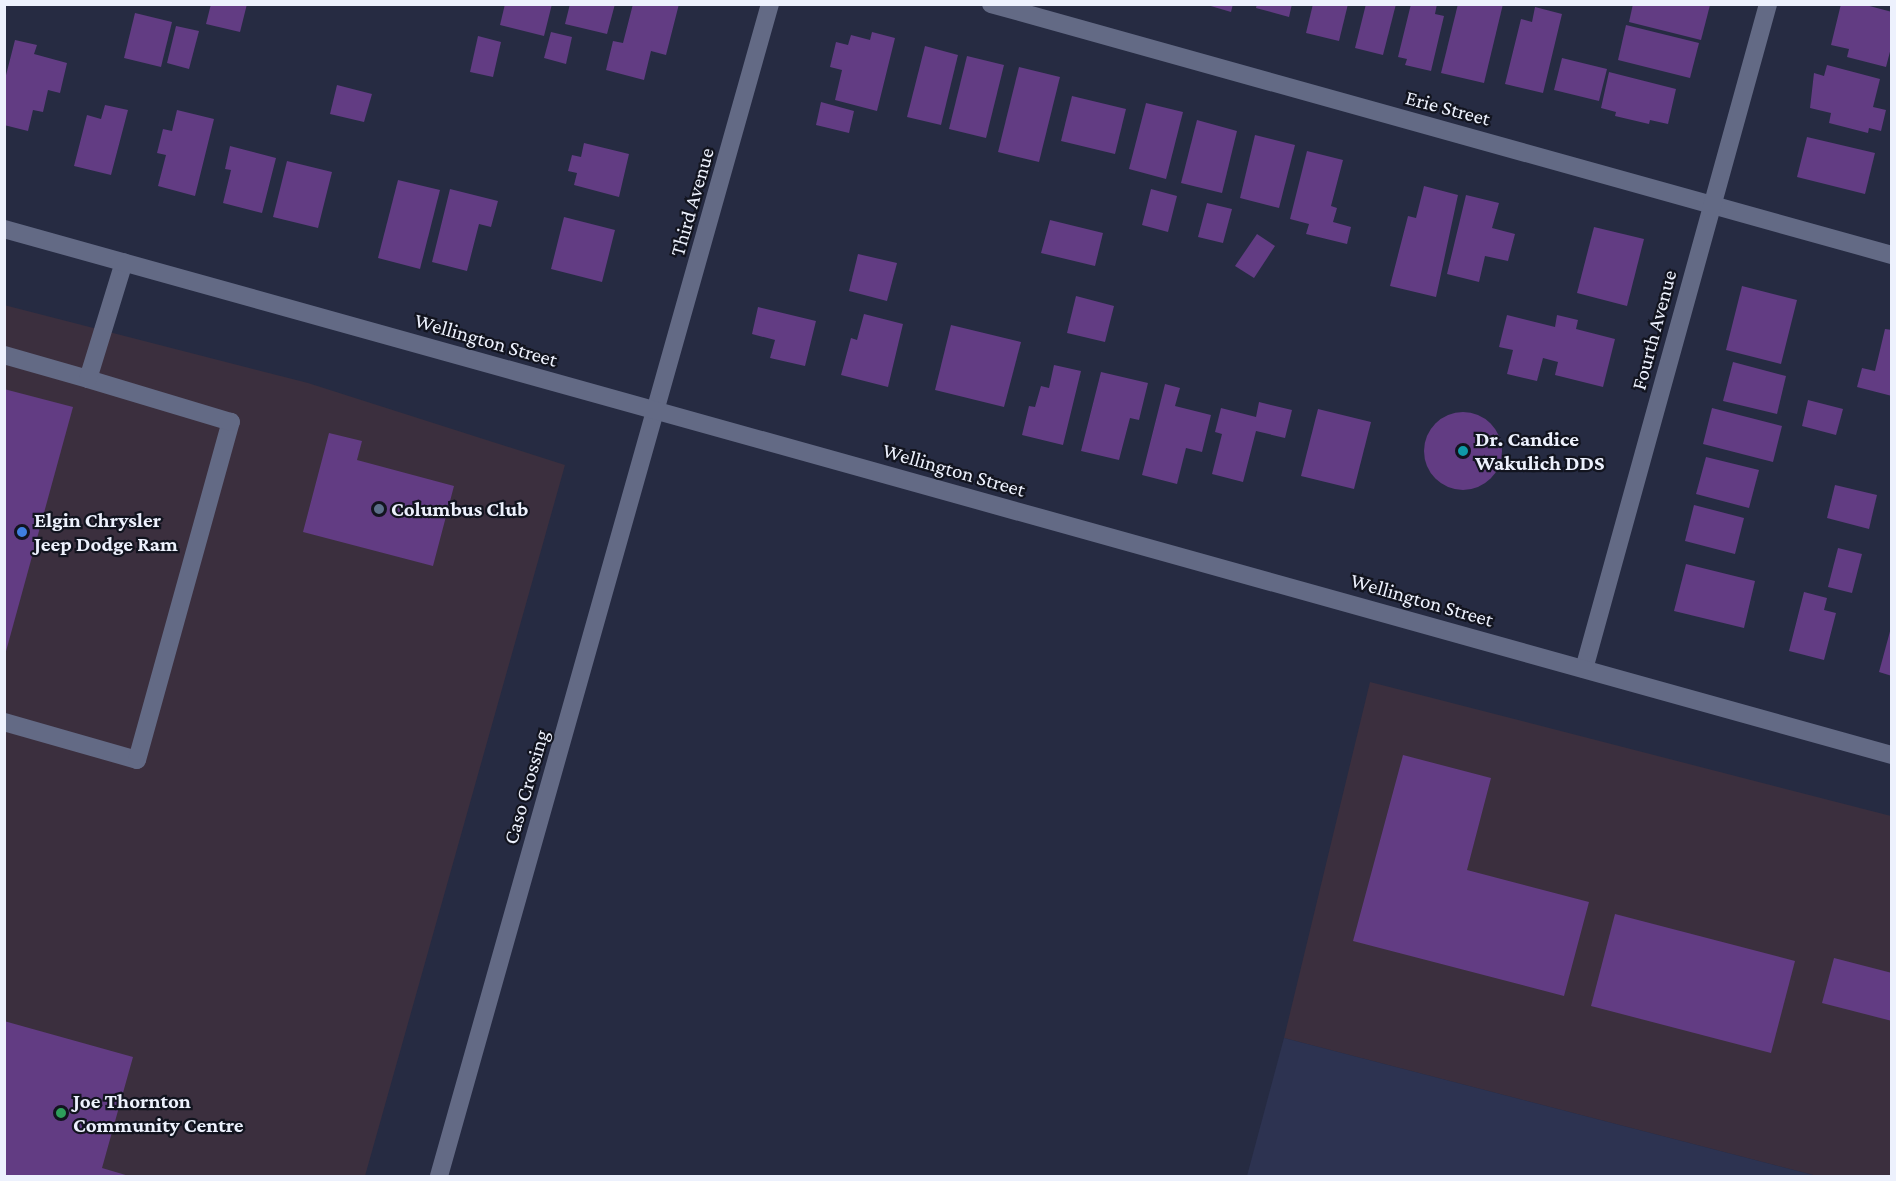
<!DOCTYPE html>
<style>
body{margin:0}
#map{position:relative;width:1896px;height:1181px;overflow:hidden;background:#262b42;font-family:"Crimson Pro",serif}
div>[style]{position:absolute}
.commercial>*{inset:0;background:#3b2f3e}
.built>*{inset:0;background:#2d3351}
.building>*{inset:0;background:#623c83}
.round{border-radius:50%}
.lane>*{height:18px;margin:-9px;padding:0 9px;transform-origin:9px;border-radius:9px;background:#636a85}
.street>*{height:18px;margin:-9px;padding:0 9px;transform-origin:9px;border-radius:9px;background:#636a85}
.secondary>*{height:18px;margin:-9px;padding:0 9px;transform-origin:9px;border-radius:9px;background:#636a85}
.dots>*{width:16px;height:16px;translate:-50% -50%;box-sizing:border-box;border:3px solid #12141f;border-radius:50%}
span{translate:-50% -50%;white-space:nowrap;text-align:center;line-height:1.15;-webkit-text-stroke:4.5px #12141f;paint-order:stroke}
.street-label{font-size:21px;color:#edf1fd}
.poi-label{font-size:21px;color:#edf1fd;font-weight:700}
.left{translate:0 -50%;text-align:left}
.frame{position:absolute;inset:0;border:6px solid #edf1fd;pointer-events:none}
</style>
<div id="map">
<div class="commercial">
<i style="clip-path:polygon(4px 305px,308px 383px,565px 465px,365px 1176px,5px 1176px)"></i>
<i style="clip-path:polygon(1370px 682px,1891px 816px,1891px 1176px,1817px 1176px,1284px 1038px)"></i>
</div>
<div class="built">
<i style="clip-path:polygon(1284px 1038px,1817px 1176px,1247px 1176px)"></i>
</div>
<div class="building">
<i style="clip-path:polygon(211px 4px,247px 4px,240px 32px,206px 24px)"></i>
<i style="clip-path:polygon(505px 4px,552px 4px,544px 36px,500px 25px)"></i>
<i style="clip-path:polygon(570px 4px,615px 4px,607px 34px,565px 24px)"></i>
<i style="clip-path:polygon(633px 4px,679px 4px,666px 55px,651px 51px,644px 80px,606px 70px,613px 41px,623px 43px)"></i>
<i style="clip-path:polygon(1204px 4px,1233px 4px,1231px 12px)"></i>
<i style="clip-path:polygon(1257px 4px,1292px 4px,1289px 17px,1256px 8px)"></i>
<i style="clip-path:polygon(1313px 4px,1348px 4px,1339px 41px,1306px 33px)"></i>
<i style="clip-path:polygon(1366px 4px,1396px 4px,1383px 55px,1355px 48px)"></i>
<i style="clip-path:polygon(1411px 4px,1437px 4px,1435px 14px,1444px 16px,1431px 71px,1405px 65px,1407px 59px,1398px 57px)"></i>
<i style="clip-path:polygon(1458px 4px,1503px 4px,1484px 83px,1441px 73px)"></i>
<i style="clip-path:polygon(1633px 4px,1710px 5px,1701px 40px,1629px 22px)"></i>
<i style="clip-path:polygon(1841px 4px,1862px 4px,1892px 12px,1892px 44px,1886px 67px,1847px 57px,1849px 49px,1831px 45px)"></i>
<i style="clip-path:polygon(1535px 7px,1562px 14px,1543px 93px,1505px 84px,1521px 19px,1532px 22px)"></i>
<i style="clip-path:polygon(135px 13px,172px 22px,161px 67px,124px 58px)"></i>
<i style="clip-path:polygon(1626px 25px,1699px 43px,1690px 78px,1618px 60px)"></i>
<i style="clip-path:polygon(176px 26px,199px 31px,189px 69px,167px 63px)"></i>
<i style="clip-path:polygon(551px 32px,572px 37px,566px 64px,544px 58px)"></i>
<i style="clip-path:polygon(872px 32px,895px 38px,877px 111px,835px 100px,842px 70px,830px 67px,836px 42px,848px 45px,851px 35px,870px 40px)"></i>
<i style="clip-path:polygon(478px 36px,501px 42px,493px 77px,470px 72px)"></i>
<i style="clip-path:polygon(15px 40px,37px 45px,34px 54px,67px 63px,60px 93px,48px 90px,43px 112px,33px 110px,28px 131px,4px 125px,4px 83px)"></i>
<i style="clip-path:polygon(925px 46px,958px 55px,941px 125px,907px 117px)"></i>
<i style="clip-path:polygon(967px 56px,1004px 65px,986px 138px,949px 129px)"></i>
<i style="clip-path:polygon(1562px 58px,1607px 69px,1599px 101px,1554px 90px)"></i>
<i style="clip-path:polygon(1827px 65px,1880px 79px,1873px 107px,1886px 110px,1881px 131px,1869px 128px,1868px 133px,1829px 123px,1831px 113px,1810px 108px,1814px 73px,1824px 76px)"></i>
<i style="clip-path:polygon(1019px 67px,1060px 77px,1039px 162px,998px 152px)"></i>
<i style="clip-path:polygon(1609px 72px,1676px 89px,1668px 124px,1650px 120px,1649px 124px,1615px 116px,1616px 112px,1601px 108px)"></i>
<i style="clip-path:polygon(337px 85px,372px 94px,364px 122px,330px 114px)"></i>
<i style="clip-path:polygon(1072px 96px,1126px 109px,1115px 154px,1061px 141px)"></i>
<i style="clip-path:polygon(821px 102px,854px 111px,849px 133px,816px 125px)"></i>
<i style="clip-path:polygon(1146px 103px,1183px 112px,1166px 179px,1129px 169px)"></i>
<i style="clip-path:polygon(105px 105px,128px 110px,111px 175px,74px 166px,87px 115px,101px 119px)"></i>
<i style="clip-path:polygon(177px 110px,214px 119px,195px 196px,158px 186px,166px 155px,157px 153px,163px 129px,172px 131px)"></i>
<i style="clip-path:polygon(1197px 120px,1237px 131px,1222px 193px,1181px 183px)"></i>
<i style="clip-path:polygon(1255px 135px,1295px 145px,1279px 208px,1240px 198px)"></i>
<i style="clip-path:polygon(1807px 137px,1875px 153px,1865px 194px,1797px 177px)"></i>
<i style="clip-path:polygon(584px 143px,629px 154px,619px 197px,574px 185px,577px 173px,568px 171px,572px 155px,581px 157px)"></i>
<i style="clip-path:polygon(230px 146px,276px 158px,262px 213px,223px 203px,231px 170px,225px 169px)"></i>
<i style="clip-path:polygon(1307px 151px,1343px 160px,1331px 206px,1337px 208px,1333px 222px,1351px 227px,1347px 244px,1306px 234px,1309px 224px,1290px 219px)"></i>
<i style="clip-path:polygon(287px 161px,332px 172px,318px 228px,273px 217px)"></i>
<i style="clip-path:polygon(398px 180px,440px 190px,420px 269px,378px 258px)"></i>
<i style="clip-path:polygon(1424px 186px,1458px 195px,1436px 297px,1390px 286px,1408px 216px,1416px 218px)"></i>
<i style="clip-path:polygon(450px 189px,498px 201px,491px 227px,479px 224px,467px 271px,432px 262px)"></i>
<i style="clip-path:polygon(1151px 189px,1177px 196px,1168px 232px,1142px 225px)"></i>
<i style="clip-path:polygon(1466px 195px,1499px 203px,1492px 228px,1515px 234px,1508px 261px,1485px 256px,1479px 282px,1447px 274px)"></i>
<i style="clip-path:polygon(1207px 203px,1232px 209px,1223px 243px,1198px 237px)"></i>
<i style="clip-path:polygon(564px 217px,615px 230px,602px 282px,551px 269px)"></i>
<i style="clip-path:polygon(1050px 220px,1103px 233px,1095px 266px,1041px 253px)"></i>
<i style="clip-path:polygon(1594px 227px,1644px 239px,1627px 306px,1577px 293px)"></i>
<i style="clip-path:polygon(1257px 234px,1275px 246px,1254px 278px,1235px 266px)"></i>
<i style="clip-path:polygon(858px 254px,897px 263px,887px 301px,849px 291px)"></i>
<i style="clip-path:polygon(1742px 286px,1797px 300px,1781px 364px,1726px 350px)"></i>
<i style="clip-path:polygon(1076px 296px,1114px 306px,1105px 342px,1067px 333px)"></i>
<i style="clip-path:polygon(758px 307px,816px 321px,805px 366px,770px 358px,775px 340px,752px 334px)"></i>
<i style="clip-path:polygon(864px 314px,903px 324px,888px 387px,841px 375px,851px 338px,857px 340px)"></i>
<i style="clip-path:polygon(1507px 315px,1555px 327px,1557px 315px,1578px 320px,1576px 329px,1615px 339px,1603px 387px,1555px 375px,1558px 362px,1543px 358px,1537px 381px,1507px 374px,1513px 350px,1499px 347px)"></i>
<i style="clip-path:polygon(951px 325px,1021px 342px,1004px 407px,935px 390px)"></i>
<i style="clip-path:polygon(1885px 329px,1892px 330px,1892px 396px,1857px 387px,1862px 368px,1875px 371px)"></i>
<i style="clip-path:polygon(1733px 362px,1786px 376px,1777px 414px,1723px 401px)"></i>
<i style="clip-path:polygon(1054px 365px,1081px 371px,1063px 445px,1022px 435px,1029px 406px,1035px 407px,1041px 386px,1049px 388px)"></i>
<i style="clip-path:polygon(1101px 372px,1148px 383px,1139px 420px,1130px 418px,1119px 460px,1081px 451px)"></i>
<i style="clip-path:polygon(1165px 384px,1180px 388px,1175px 406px,1211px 415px,1202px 452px,1186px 448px,1177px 484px,1142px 475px)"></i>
<i style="clip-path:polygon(4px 389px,73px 407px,5px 655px,4px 655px)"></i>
<i style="clip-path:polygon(1808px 400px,1843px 409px,1836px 435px,1802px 426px)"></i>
<i style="clip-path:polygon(1259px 402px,1292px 410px,1285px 438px,1256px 431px,1243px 482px,1212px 474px,1222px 434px,1215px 432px,1221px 408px,1256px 417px)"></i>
<i style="clip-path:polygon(1712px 408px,1782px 426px,1773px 462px,1703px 444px)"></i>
<i style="clip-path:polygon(1318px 409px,1371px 422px,1354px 489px,1301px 476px)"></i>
<i class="round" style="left:1424px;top:412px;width:78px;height:78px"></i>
<i style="clip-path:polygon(329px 433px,362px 441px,357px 460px,454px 486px,433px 566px,303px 532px)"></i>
<i style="clip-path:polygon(1706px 457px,1759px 470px,1749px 508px,1696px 494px)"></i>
<i style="clip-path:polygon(1835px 485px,1877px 495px,1869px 529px,1827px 518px)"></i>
<i style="clip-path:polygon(1694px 505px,1744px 518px,1735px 554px,1685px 541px)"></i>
<i style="clip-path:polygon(1838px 548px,1862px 554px,1852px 593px,1828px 587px)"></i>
<i style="clip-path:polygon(1686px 564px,1755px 581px,1744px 628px,1674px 611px)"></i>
<i style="clip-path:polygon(1804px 592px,1827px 598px,1824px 610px,1836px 613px,1824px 660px,1789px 651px)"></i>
<i style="clip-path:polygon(1892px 624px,1892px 676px,1879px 672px)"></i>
<i style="clip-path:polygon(1403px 755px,1491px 778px,1467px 870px,1589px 902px,1564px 996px,1353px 941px)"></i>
<i style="clip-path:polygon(1615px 914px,1795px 961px,1771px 1053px,1591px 1006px)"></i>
<i style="clip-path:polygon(1834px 958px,1892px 973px,1892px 1021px,1822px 1003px)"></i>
<i style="clip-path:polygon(4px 1021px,133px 1057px,102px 1168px,129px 1176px,4px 1176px)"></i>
</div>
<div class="lane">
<i style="left:4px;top:355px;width:87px;rotate:15.9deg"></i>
<i style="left:4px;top:722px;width:138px;rotate:15.9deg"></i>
<i style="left:137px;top:760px;width:351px;rotate:-74.5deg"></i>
<i style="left:231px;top:422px;width:149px;rotate:-163.3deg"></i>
<i style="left:88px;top:379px;width:122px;rotate:-72.9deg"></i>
</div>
<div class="street">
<i style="left:991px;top:4px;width:935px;rotate:15.57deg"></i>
<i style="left:1584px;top:669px;width:690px;rotate:-74.53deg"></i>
<i style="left:439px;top:1176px;width:1218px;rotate:-74.23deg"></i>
</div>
<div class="secondary">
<i style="left:4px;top:229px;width:1960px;rotate:15.57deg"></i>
</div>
<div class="dots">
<i style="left:1463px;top:451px;background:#0f9aa8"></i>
<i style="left:379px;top:509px;background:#5c6f8a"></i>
<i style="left:22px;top:532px;background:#3f7fe0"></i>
<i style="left:61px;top:1113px;background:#2e9e5b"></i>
</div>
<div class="street-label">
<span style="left:1448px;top:108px;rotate:15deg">Erie Street</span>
<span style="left:692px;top:202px;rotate:-74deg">Third Avenue</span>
<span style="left:1654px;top:330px;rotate:-75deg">Fourth Avenue</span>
<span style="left:486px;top:340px;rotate:16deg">Wellington Street</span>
<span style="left:954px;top:470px;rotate:16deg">Wellington Street</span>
<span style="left:1422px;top:600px;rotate:16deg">Wellington Street</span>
<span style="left:526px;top:787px;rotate:-74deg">Caso Crossing</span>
</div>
<div class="poi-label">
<span class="left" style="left:1475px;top:451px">Dr. Candice<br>Wakulich DDS</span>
<span class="left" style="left:391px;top:509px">Columbus Club</span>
<span class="left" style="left:34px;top:532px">Elgin Chrysler<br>Jeep Dodge Ram</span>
<span class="left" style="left:73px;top:1113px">Joe Thornton<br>Community Centre</span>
</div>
<div class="frame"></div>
</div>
